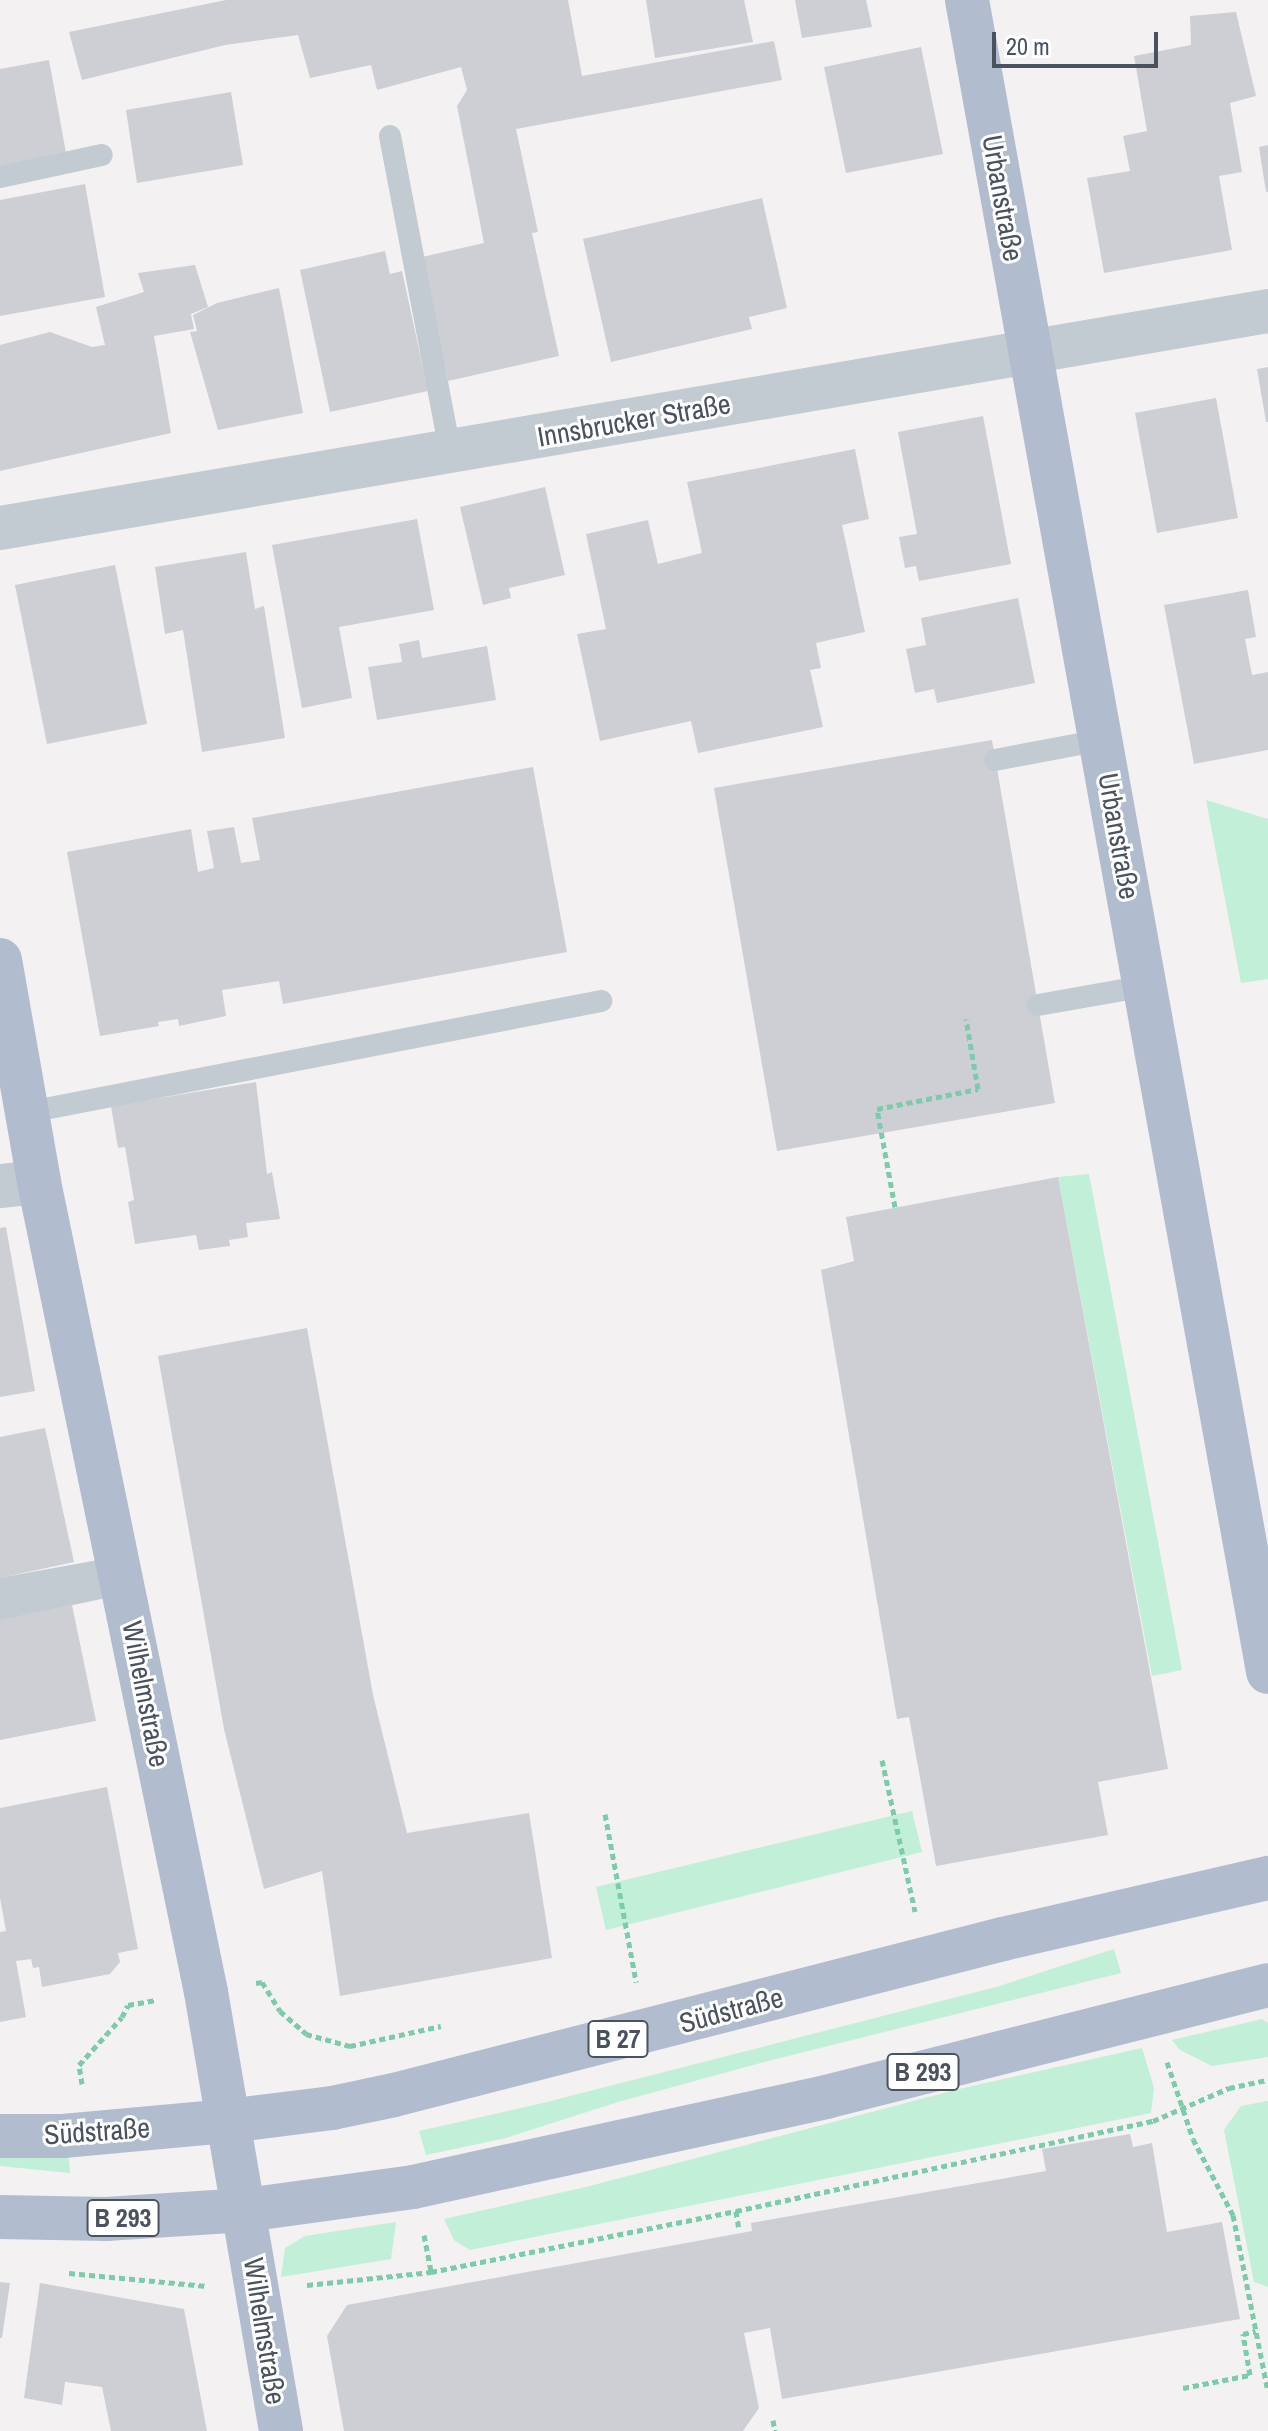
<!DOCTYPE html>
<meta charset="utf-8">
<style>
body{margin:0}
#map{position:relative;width:1268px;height:2431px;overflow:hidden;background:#f3f1f1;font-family:"Archivo Narrow",sans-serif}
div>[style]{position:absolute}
.green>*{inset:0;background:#c1efd7}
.building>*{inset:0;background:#cecfd5}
.path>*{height:5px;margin-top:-2.5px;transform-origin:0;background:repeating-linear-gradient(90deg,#7accab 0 6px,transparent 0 10px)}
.lane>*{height:22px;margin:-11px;padding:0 11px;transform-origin:11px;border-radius:11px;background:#c2cad2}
.street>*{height:44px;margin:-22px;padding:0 22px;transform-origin:22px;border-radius:22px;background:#c2cad2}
.primary>*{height:44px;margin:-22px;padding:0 22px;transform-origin:22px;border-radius:22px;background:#b1bdce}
span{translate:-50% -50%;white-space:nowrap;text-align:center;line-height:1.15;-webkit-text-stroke:6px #fff;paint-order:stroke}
.shield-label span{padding:2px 6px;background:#fff;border:2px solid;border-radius:6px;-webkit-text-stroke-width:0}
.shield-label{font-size:26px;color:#49525e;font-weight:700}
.street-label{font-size:28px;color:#49525e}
.scale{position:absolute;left:992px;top:32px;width:166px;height:36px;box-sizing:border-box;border:4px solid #49525e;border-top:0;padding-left:10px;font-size:24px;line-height:28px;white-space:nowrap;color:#49525e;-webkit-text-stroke:6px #fff;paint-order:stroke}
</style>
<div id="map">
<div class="green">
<i style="clip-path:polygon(1206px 800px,1268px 819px,1268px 979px,1241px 983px)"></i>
<i style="clip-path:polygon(1089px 1174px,1182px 1670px,1152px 1676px,1058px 1177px)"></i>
<i style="clip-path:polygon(912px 1811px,922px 1852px,606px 1930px,596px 1887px)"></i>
<i style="clip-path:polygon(1114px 1949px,1121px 1973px,768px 2061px,618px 2102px,506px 2138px,426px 2155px,419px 2131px,543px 2103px,996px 1987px)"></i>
<i style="clip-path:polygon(1262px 2019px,1268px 2023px,1268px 2057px,1212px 2066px,1180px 2050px,1172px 2040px)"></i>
<i style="clip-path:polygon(1142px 2048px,1154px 2088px,1151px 2113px,470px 2250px,454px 2240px,444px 2219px,586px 2187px,959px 2089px)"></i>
<i style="clip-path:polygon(1268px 2101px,1268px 2287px,1254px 2282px,1224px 2130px,1241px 2106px)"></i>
<i style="clip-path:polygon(0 2148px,68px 2150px,70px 2173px,0 2166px)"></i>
<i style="clip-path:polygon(396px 2222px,391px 2259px,281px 2277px,285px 2248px,305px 2236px)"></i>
</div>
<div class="building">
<i style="clip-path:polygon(226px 0,568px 0,582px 76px,774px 41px,782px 80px,516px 129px,538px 232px,532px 233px,559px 356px,448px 381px,422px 257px,484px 243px,457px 106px,467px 90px,461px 67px,377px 90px,371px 65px,310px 78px,298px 35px,225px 45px,82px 80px,69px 32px)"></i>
<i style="clip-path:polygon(646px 0,744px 0,753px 42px,655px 58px)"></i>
<i style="clip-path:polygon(795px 0,866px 0,872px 27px,802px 38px)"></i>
<i style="clip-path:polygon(1236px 12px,1256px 96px,1230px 103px,1242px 172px,1219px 176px,1232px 250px,1104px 273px,1087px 178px,1130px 171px,1123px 136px,1147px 131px,1134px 56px,1191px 45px,1190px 16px)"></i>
<i style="clip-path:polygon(921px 47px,943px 154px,846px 173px,824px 67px)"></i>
<i style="clip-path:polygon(49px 60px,67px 158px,0 171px,0 69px)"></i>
<i style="clip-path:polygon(231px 92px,243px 165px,137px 183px,126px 110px)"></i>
<i style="clip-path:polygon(1268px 145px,1268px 192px,1266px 192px,1259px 147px)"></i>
<i style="clip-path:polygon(85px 184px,105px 297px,0 316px,0 200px)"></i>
<i style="clip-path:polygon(762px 198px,787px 308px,749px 317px,752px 329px,611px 362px,583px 239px)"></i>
<i style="clip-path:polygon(385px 251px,390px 274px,402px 271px,428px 391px,330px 412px,300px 270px)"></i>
<i style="clip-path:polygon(195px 265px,208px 307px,191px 314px,194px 329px,154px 336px,171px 433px,0 471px,0 345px,50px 332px,92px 347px,105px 345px,96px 307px,144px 292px,138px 273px)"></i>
<i style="clip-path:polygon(279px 288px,303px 413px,218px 430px,190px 332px,197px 331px,193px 315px,217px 303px)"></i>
<i style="clip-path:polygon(1268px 367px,1268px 422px,1266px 422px,1257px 369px)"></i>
<i style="clip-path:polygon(1216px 398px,1238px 518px,1157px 533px,1135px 413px)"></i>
<i style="clip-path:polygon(983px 416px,1011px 564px,919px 581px,916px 566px,905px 568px,899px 537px,917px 534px,898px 432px)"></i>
<i style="clip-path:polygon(855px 449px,869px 519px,842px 525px,865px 632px,816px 643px,821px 668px,810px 670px,823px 727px,698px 753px,691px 721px,600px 741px,577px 634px,606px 629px,586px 534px,648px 520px,658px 564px,702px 553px,687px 482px)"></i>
<i style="clip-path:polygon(545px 487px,565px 575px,509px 588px,511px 598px,483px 605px,460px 507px)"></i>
<i style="clip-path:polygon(417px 519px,434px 610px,339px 627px,352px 698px,302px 708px,272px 545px)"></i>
<i style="clip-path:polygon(246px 552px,255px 609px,264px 606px,285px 738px,202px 752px,183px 630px,165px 634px,155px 567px)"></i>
<i style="clip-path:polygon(115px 565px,147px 724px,47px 744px,15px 585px)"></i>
<i style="clip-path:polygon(1248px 590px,1256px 637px,1245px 639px,1252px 675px,1268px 672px,1268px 750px,1194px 764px,1164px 605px)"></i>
<i style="clip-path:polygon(1018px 598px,1035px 683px,937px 703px,934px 689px,915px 693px,906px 649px,926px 645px,921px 618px)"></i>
<i style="clip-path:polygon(419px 640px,422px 658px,487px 646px,496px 700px,377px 720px,368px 667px,402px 662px,399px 644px)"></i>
<i style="clip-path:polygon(992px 740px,1055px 1103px,777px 1151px,714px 788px)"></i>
<i style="clip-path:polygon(533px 767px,567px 952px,283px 1004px,279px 981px,222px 990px,226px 1016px,179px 1026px,178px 1019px,158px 1022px,159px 1026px,100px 1036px,67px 852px,191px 829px,198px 872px,214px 868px,207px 831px,234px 827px,241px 863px,260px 860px,252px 818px)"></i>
<i style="clip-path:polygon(256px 1082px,267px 1174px,272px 1172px,280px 1219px,246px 1223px,248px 1237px,229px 1240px,230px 1246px,199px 1250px,196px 1235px,135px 1244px,128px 1202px,134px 1200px,125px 1147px,118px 1148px,111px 1106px)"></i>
<i style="clip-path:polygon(1058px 1177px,1168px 1769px,1098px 1782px,1108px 1835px,936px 1866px,909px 1717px,897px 1719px,821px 1270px,854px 1261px,846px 1217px)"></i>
<i style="clip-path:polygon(6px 1227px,35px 1391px,0 1397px,0 1228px)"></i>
<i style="clip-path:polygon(307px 1328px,373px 1695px,407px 1833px,529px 1813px,552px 1958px,340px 1996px,322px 1871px,264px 1889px,224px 1729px,158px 1356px)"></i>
<i style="clip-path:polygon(45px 1428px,74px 1562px,0 1578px,0 1437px)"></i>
<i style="clip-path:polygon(72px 1605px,96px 1721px,0 1740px,0 1620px)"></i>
<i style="clip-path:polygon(107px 1787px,138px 1949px,118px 1953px,120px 1962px,110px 1974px,42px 1987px,39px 1967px,33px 1968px,31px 1959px,16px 1961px,26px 2017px,0 2022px,0 1932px,6px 1931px,0 1898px,0 1808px)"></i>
<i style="clip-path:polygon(1130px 2134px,1133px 2147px,1152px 2143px,1167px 2232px,1222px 2222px,1240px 2319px,782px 2399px,770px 2328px,744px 2333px,759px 2408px,743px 2431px,344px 2431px,327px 2336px,347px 2305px,752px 2231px,751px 2223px,1046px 2171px,1042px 2149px)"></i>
<i style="clip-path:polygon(0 2282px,10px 2283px,2px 2338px,0 2338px)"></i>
<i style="clip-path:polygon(40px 2283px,184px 2309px,207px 2431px,111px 2431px,102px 2387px,65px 2382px,62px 2405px,24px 2398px)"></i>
</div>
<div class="path">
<i style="left:895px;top:1207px;width:100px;rotate:-100.4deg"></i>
<i style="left:877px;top:1109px;width:103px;rotate:-11.2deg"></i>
<i style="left:978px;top:1089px;width:71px;rotate:-99.7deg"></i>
<i style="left:882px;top:1760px;width:155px;rotate:77.7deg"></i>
<i style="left:605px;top:1814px;width:171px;rotate:79.5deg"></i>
<i style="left:256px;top:1983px;width:6px;rotate:-9deg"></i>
<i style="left:262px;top:1982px;width:34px;rotate:58deg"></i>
<i style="left:280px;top:2011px;width:35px;rotate:41deg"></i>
<i style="left:306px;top:2034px;width:46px;rotate:15.3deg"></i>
<i style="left:350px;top:2046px;width:93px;rotate:-12.4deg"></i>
<i style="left:1167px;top:2062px;width:81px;rotate:71.3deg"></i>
<i style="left:1193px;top:2139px;width:86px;rotate:62.2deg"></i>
<i style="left:1233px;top:2215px;width:179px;rotate:78.8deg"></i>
<i style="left:82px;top:2084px;width:19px;rotate:-99deg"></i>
<i style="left:79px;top:2065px;width:64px;rotate:-48.1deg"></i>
<i style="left:122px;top:2017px;width:13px;rotate:-63deg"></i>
<i style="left:128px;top:2005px;width:27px;rotate:-10deg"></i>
<i style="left:736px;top:2211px;width:19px;rotate:81deg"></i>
<i style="left:424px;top:2235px;width:38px;rotate:79deg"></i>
<i style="left:69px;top:2273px;width:138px;rotate:5.4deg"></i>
<i style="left:307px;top:2285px;width:125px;rotate:-6deg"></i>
<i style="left:431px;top:2272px;width:311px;rotate:-11.3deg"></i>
<i style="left:736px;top:2211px;width:427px;rotate:-12.2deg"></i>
<i style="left:1153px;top:2121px;width:83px;rotate:-23.5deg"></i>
<i style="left:1229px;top:2088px;width:40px;rotate:-12deg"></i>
<i style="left:1183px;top:2388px;width:68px;rotate:-11deg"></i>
<i style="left:1250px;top:2375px;width:42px;rotate:-99.7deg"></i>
<i style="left:1243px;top:2334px;width:13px;rotate:-13deg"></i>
<i style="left:773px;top:2420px;width:11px;rotate:80deg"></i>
</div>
<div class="lane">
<i style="left:390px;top:136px;width:321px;rotate:79.2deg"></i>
<i style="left:0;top:177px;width:104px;rotate:-12.2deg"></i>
<i style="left:995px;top:760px;width:108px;rotate:-10.7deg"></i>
<i style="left:1038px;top:1005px;width:110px;rotate:-10deg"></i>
<i style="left:29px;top:1112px;width:583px;rotate:-10.98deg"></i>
<i style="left:0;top:1589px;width:123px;rotate:-10.3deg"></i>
<i style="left:0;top:1609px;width:127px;rotate:-11.8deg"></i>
</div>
<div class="street">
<i style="left:0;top:528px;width:1286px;rotate:-9.71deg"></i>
<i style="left:0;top:1186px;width:39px;rotate:-6deg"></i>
</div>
<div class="primary">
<i style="left:967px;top:0;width:1699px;rotate:79.79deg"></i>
<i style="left:0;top:960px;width:225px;rotate:80deg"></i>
<i style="left:39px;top:1182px;width:827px;rotate:78.35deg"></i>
<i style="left:206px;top:1992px;width:445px;rotate:80.3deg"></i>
<i style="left:0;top:2136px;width:63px"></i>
<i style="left:63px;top:2136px;width:166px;rotate:-5.2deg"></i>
<i style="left:228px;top:2121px;width:105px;rotate:-7.1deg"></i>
<i style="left:332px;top:2108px;width:63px;rotate:-11.8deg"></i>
<i style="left:394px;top:2095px;width:629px;rotate:-14.37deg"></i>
<i style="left:1003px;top:1939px;width:272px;rotate:-13deg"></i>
<i style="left:0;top:2217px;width:106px;rotate:1.1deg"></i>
<i style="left:106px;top:2219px;width:140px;rotate:-3.7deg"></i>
<i style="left:246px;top:2210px;width:169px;rotate:-7.8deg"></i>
<i style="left:413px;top:2187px;width:423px;rotate:-12.3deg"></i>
<i style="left:826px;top:2097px;width:456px;rotate:-14.2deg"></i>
</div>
<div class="shield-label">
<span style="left:618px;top:2039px">B 27</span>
<span style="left:923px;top:2072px">B 293</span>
<span style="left:123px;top:2218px">B 293</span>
</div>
<div class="street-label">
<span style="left:1003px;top:198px;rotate:80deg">Urbanstraße</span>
<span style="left:634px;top:420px;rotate:-10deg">Innsbrucker Straße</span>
<span style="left:1119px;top:836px;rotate:80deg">Urbanstraße</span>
<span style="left:146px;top:1694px;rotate:79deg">Wilhelmstraße</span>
<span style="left:731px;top:2010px;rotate:-15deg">Südstraße</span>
<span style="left:97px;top:2131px;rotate:-4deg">Südstraße</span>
<span style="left:265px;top:2331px;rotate:81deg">Wilhelmstraße</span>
</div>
<div class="scale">20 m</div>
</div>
